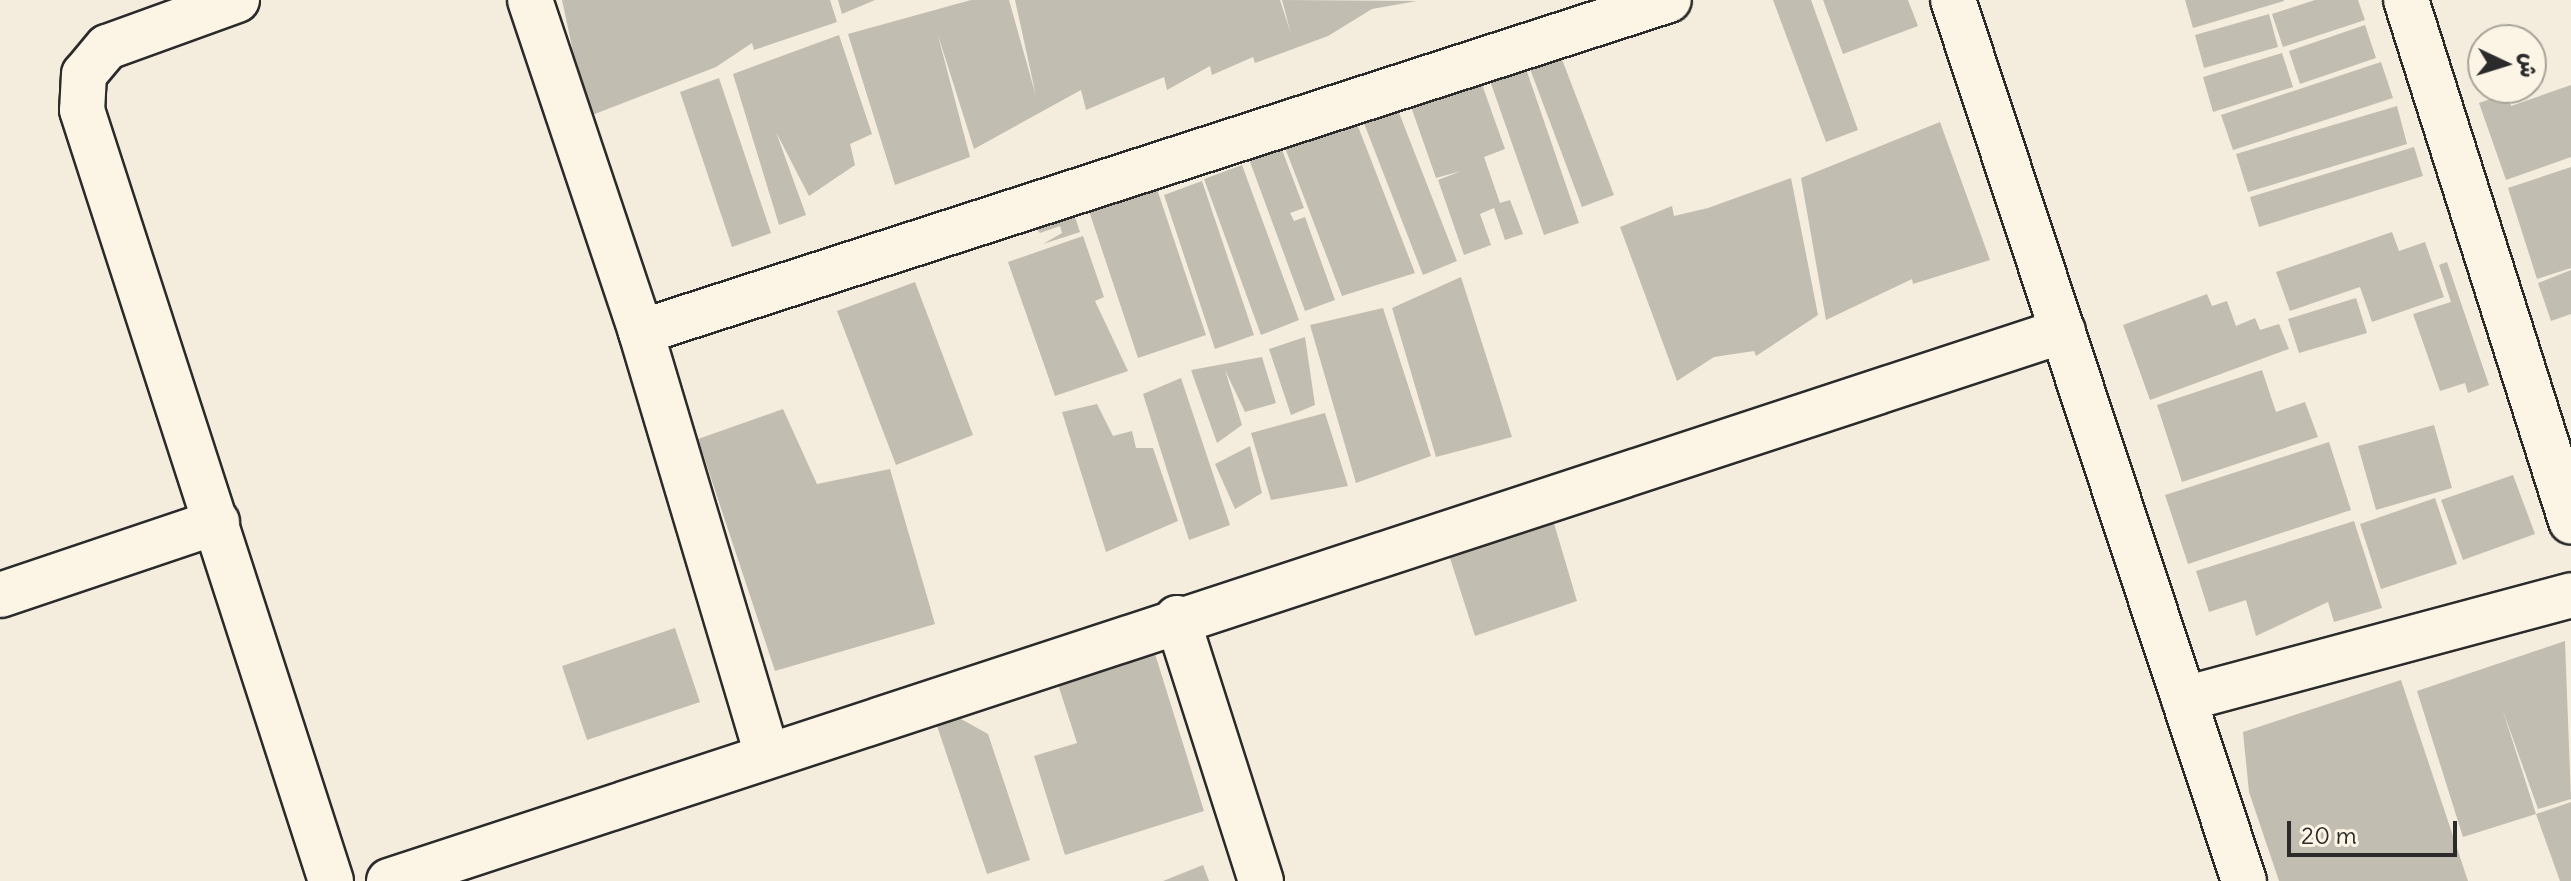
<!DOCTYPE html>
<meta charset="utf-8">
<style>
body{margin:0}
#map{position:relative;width:2571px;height:881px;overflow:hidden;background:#f4edde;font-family:Delius,"Playpen Sans Arabic",sans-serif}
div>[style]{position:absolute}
.building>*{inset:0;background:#c2bdb1}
.roads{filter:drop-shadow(2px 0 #2b2b2b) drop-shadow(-2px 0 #2b2b2b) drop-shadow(0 2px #2b2b2b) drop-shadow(0 -2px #2b2b2b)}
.street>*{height:44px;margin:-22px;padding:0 22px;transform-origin:22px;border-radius:22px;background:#fcf5e5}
span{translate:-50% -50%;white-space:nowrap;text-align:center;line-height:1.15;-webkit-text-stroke:8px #fcf5e5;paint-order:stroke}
.north{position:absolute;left:2467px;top:24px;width:80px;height:80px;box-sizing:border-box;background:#fcf5e5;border:2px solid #a8a49b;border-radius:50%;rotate:94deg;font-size:22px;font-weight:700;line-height:32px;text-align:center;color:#2b2b2b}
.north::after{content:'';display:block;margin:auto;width:28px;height:36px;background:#2b2b2b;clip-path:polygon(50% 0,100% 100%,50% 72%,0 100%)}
.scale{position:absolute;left:2287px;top:821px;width:170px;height:36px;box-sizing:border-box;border:4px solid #2b2b2b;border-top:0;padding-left:10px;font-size:24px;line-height:28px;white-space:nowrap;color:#2b2b2b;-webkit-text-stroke:6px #fcf5e5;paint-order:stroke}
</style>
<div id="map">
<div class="building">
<i style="clip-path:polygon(562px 0,830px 0,837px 22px,754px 50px,752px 43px,716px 67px,587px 117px)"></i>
<i style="clip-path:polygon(838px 0,875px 0,842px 14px)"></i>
<i style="clip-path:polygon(971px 0,1009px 0,1036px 96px,1015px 0,1280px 0,1291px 34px,1282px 0,1417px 1px,1372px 9px,1328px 36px,1255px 63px,1253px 57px,1212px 75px,1210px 66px,1167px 90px,1164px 77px,1086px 110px,1081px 90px,974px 149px,937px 32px,970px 157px,895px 185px,848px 34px)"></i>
<i style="clip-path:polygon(1773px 0,1811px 0,1858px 130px,1826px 142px)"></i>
<i style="clip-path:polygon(1823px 0,1908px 0,1918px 26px,1843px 54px)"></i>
<i style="clip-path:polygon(2185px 0,2284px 0,2284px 1px,2193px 28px)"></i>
<i style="clip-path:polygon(2315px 0,2358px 0,2365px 20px,2283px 47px,2272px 14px)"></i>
<i style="clip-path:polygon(2269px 14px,2278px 47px,2204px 68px,2195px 35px)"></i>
<i style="clip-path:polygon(2365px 25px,2376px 58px,2300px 84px,2289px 51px)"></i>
<i style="clip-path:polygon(839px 35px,872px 134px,850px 144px,855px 165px,809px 196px,776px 132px,806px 215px,779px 225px,733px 74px)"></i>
<i style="clip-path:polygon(1558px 49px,1614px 195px,1582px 207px,1527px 61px)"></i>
<i style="clip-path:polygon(2282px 53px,2293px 87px,2213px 112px,2203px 77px)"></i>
<i style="clip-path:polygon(2381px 62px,2393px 98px,2233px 150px,2221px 115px)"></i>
<i style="clip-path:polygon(1524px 63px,1579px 223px,1544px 235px,1488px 75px)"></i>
<i style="clip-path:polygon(1479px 76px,1505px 149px,1484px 157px,1500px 203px,1510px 200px,1523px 234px,1505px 240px,1494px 208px,1480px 214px,1491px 245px,1464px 255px,1438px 180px,1461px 171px,1436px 178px,1409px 101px)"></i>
<i style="clip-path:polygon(719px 78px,771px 233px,732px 247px,680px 92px)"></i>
<i style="clip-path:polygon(2571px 85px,2571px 157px,2506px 180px,2479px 103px,2507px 93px,2511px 106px)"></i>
<i style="clip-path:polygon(1394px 100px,1457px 261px,1423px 275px,1360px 113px)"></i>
<i style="clip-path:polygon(2397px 106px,2407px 144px,2248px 192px,2236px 154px)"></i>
<i style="clip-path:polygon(1354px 116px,1415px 273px,1342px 296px,1282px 140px)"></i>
<i style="clip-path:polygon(1940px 122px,1990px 260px,1913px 284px,1912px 279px,1826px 320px,1801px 178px)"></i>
<i style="clip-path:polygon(1278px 139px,1304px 208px,1290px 213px,1294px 221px,1305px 217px,1335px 300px,1305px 311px,1246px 151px)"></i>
<i style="clip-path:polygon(2414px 147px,2423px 176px,2259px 227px,2250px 197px)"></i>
<i style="clip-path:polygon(1242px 165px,1299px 320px,1261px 335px,1204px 179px)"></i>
<i style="clip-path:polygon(2571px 167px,2571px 268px,2537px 279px,2508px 188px)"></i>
<i style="clip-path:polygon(1791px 178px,1818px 315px,1756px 356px,1754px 351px,1714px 357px,1677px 381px,1620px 227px,1672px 206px,1674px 216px,1708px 208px)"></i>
<i style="clip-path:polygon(1154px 180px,1206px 335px,1138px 358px,1086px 202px)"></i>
<i style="clip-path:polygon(1202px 181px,1254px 335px,1215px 349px,1164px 195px)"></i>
<i style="clip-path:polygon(1072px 208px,1080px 232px,1043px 244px,1062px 233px,1060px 226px,1040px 233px,1030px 221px)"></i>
<i style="clip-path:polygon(2392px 232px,2399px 251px,2425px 242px,2444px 297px,2372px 322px,2360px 287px,2290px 311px,2276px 272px)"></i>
<i style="clip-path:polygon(1083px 236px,1104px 297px,1095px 301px,1128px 371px,1055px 396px,1008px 262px)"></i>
<i style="clip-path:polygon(2447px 262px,2489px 385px,2468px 393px,2465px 383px,2440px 391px,2413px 314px,2451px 302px,2439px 265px)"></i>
<i style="clip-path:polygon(2571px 270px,2571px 314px,2551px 321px,2538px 283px)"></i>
<i style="clip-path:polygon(1461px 277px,1512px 437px,1436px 457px,1392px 308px)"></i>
<i style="clip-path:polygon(915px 282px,973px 435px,896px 465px,837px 311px)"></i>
<i style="clip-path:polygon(2207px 294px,2212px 306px,2227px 301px,2236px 326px,2255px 318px,2260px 330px,2279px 324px,2289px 349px,2150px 400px,2123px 325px)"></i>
<i style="clip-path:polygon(2356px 298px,2367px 333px,2299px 353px,2288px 319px)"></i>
<i style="clip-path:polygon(1383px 308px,1431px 456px,1356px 483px,1310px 325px)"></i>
<i style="clip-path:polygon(1305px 337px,1315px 405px,1291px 415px,1269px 349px)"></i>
<i style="clip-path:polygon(1262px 357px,1276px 403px,1245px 412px,1225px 370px,1242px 425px,1217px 443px,1191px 370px)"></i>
<i style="clip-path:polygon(2262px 370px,2276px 412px,2305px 402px,2318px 437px,2182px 482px,2157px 405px)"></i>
<i style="clip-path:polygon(1181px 378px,1230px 525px,1189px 540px,1143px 394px)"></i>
<i style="clip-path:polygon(1097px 404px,1113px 436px,1132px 431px,1136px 448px,1153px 448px,1178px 521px,1106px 552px,1062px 412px)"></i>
<i style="clip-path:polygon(783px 409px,817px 484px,890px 469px,935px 624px,775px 671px,698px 439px)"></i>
<i style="clip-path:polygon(1325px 413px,1348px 486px,1271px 500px,1251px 433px)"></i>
<i style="clip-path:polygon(2434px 425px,2452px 488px,2376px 510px,2358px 446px)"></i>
<i style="clip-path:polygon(2329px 442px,2351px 510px,2188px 564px,2165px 495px)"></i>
<i style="clip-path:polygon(1250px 446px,1262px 493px,1235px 509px,1215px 464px)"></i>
<i style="clip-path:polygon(2513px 475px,2535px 534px,2463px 560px,2441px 500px)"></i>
<i style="clip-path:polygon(1545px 493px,1577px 601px,1475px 636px,1440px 527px)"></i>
<i style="clip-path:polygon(2435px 498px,2457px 564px,2381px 589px,2360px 524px)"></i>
<i style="clip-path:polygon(2354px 521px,2382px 608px,2334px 622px,2328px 602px,2256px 636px,2246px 600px,2209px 612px,2196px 571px)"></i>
<i style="clip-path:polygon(675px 628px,700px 702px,587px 740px,562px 666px)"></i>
<i style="clip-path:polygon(1151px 641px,1204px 811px,1065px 855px,1034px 756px,1077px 743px,1054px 672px)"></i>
<i style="clip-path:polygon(2565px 641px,2571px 799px,2538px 809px,2502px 708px,2536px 814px,2463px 837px,2417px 691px)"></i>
<i style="clip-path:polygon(2401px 680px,2468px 881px,2279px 881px,2249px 792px,2243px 732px)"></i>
<i style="clip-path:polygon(952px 714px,988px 734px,1030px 860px,987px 874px,935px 720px)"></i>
<i style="clip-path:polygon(2571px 802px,2571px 881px,2560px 881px,2536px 814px)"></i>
<i style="clip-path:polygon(1203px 865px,1209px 881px,1163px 881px)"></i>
</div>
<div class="roads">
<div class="street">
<i style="left:237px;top:0;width:138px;rotate:160.1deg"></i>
<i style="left:107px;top:47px;width:35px;rotate:130deg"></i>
<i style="left:84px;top:74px;width:36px;rotate:93deg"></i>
<i style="left:82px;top:110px;width:810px;rotate:72.1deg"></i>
<i style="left:530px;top:0;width:350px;rotate:71.5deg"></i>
<i style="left:641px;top:332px;width:438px;rotate:73.4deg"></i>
<i style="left:1953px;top:0;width:928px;rotate:71.72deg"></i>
<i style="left:2406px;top:0;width:547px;rotate:72.43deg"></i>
<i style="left:641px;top:332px;width:1080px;rotate:-17.9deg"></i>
<i style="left:0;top:595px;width:229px;rotate:-18.6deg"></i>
<i style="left:1177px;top:618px;width:276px;rotate:72.3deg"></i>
<i style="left:2184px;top:699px;width:401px;rotate:-15deg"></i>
<i style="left:389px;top:881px;width:1762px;rotate:-18.19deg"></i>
</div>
</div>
<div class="north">ش</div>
<div class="scale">20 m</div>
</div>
